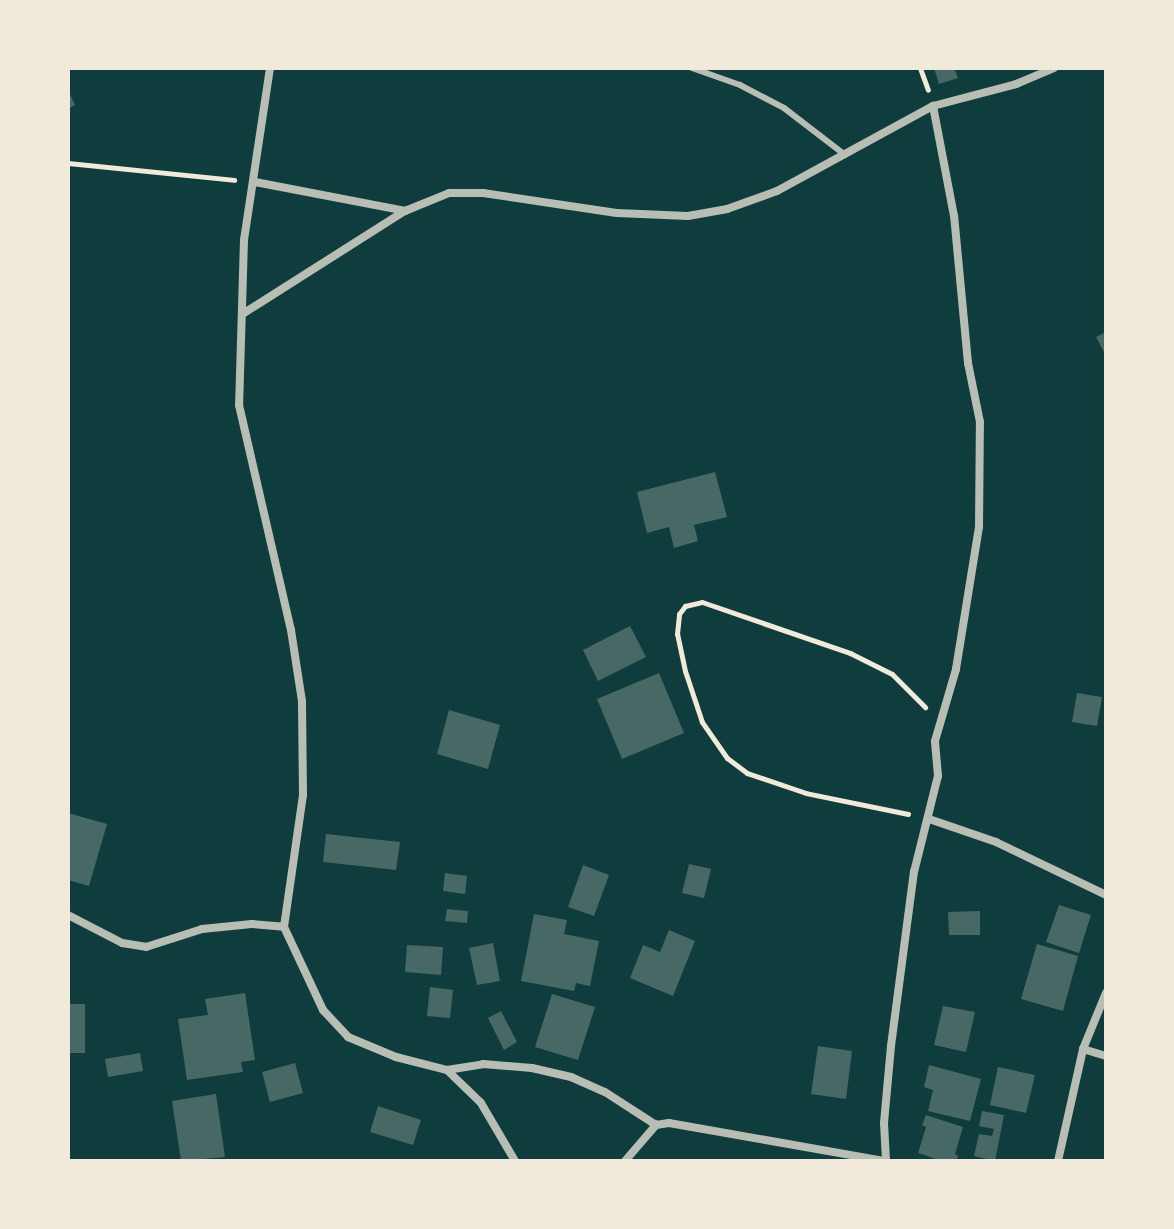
<!DOCTYPE html>
<style>
body{margin:0}
#map{position:relative;width:1174px;height:1229px;overflow:hidden;background:#0f3d3e;font-family:Raleway,sans-serif}
div>[style]{position:absolute}
.building>*{inset:0;background:#486865}
.path>*{height:5px;margin:-2.5px;padding:0 2.5px;transform-origin:2.5px;border-radius:2.5px;background:#f1e9da}
.service>*{height:6px;margin:-3px;padding:0 3px;transform-origin:3px;border-radius:3px;background:#b8beb3}
.minor>*{height:8px;margin:-4px;padding:0 4px;transform-origin:4px;border-radius:4px;background:#b8beb3}
span{translate:-50% -50%;white-space:nowrap;text-align:center;line-height:1.15;-webkit-text-stroke:7px #f1e9da;paint-order:stroke}
.frame{position:absolute;inset:0;border:70px solid #f1e9da;pointer-events:none}
</style>
<div id="map">
<div class="building">
<i style="clip-path:polygon(934px 68px,954px 68px,958px 78px,939px 84px)"></i>
<i style="clip-path:polygon(68px 90px,75px 105px,68px 109px)"></i>
<i style="clip-path:polygon(1106px 332px,1106px 356px,1096px 337px)"></i>
<i style="clip-path:polygon(715px 472px,727px 517px,694px 525px,698px 541px,674px 548px,669px 527px,647px 533px,637px 492px)"></i>
<i style="clip-path:polygon(630px 626px,646px 657px,598px 681px,583px 650px)"></i>
<i style="clip-path:polygon(659px 673px,684px 733px,622px 759px,597px 699px)"></i>
<i style="clip-path:polygon(1077px 693px,1102px 697px,1097px 726px,1072px 722px)"></i>
<i style="clip-path:polygon(449px 710px,500px 725px,488px 769px,437px 754px)"></i>
<i style="clip-path:polygon(68px 813px,107px 824px,89px 886px,68px 880px)"></i>
<i style="clip-path:polygon(326px 834px,400px 842px,396px 870px,323px 862px)"></i>
<i style="clip-path:polygon(689px 864px,711px 869px,704px 898px,682px 893px)"></i>
<i style="clip-path:polygon(583px 865px,609px 875px,594px 916px,568px 907px)"></i>
<i style="clip-path:polygon(445px 873px,467px 876px,465px 894px,443px 891px)"></i>
<i style="clip-path:polygon(1059px 905px,1091px 915px,1079px 953px,1046px 942px)"></i>
<i style="clip-path:polygon(447px 909px,468px 911px,467px 923px,445px 921px)"></i>
<i style="clip-path:polygon(980px 911px,980px 935px,949px 935px,948px 912px)"></i>
<i style="clip-path:polygon(534px 914px,567px 920px,564px 934px,599px 941px,590px 986px,576px 983px,574px 991px,521px 981px)"></i>
<i style="clip-path:polygon(669px 930px,695px 941px,673px 996px,630px 978px,643px 945px,660px 952px)"></i>
<i style="clip-path:polygon(493px 943px,500px 981px,477px 985px,469px 948px)"></i>
<i style="clip-path:polygon(1037px 944px,1078px 956px,1063px 1011px,1021px 999px)"></i>
<i style="clip-path:polygon(407px 945px,443px 947px,441px 975px,405px 972px)"></i>
<i style="clip-path:polygon(430px 987px,453px 990px,450px 1018px,427px 1016px)"></i>
<i style="clip-path:polygon(245px 993px,255px 1060px,241px 1062px,243px 1072px,187px 1080px,178px 1019px,208px 1015px,205px 999px)"></i>
<i style="clip-path:polygon(552px 994px,595px 1007px,578px 1060px,535px 1047px)"></i>
<i style="clip-path:polygon(68px 1004px,85px 1004px,85px 1053px,68px 1053px)"></i>
<i style="clip-path:polygon(943px 1006px,975px 1012px,966px 1052px,934px 1045px)"></i>
<i style="clip-path:polygon(501px 1011px,517px 1042px,504px 1050px,488px 1018px)"></i>
<i style="clip-path:polygon(818px 1046px,852px 1051px,846px 1099px,811px 1094px)"></i>
<i style="clip-path:polygon(140px 1053px,143px 1071px,108px 1077px,105px 1059px)"></i>
<i style="clip-path:polygon(295px 1063px,303px 1093px,270px 1102px,262px 1072px)"></i>
<i style="clip-path:polygon(929px 1065px,981px 1079px,970px 1121px,928px 1111px,933px 1090px,924px 1087px)"></i>
<i style="clip-path:polygon(998px 1067px,1035px 1075px,1026px 1113px,990px 1105px)"></i>
<i style="clip-path:polygon(216px 1094px,225px 1157px,181px 1161px,172px 1101px)"></i>
<i style="clip-path:polygon(378px 1106px,421px 1120px,413px 1145px,370px 1132px)"></i>
<i style="clip-path:polygon(982px 1111px,1004px 1115px,995px 1161px,974px 1156px,979px 1134px,992px 1136px,994px 1129px,979px 1126px)"></i>
<i style="clip-path:polygon(926px 1115px,963px 1127px,955px 1154px,958px 1156px,957px 1161px,942px 1161px,918px 1153px,926px 1127px,922px 1125px)"></i>
</div>
<div class="path">
<i style="left:920px;top:68px;width:23px;rotate:70deg"></i>
<i style="left:68px;top:163px;width:167px;rotate:5.8deg"></i>
<i style="left:908px;top:814px;width:104px;rotate:-168.4deg"></i>
<i style="left:806px;top:793px;width:62px;rotate:-161.3deg"></i>
<i style="left:747px;top:773px;width:25px;rotate:-143deg"></i>
<i style="left:727px;top:758px;width:44px;rotate:-124.8deg"></i>
<i style="left:702px;top:722px;width:54px;rotate:-108.4deg"></i>
<i style="left:685px;top:671px;width:38px;rotate:-102deg"></i>
<i style="left:677px;top:634px;width:20px;rotate:-84deg"></i>
<i style="left:679px;top:614px;width:10px;rotate:-53deg"></i>
<i style="left:685px;top:606px;width:17px;rotate:-13deg"></i>
<i style="left:702px;top:602px;width:157px;rotate:19deg"></i>
<i style="left:850px;top:653px;width:47px;rotate:26.6deg"></i>
<i style="left:892px;top:674px;width:47px;rotate:45deg"></i>
</div>
<div class="service">
<i style="left:692px;top:68px;width:51px;rotate:19.5deg"></i>
<i style="left:740px;top:85px;width:50px;rotate:27.6deg"></i>
<i style="left:784px;top:108px;width:77px;rotate:37.6deg"></i>
</div>
<div class="minor">
<i style="left:270px;top:68px;width:174px;rotate:98.6deg"></i>
<i style="left:244px;top:240px;width:165px;rotate:91.7deg"></i>
<i style="left:239px;top:405px;width:231px;rotate:77deg"></i>
<i style="left:291px;top:630px;width:72px;rotate:81.2deg"></i>
<i style="left:302px;top:701px;width:94px;rotate:89.4deg"></i>
<i style="left:303px;top:795px;width:133px;rotate:98.2deg"></i>
<i style="left:284px;top:927px;width:92px;rotate:64.8deg"></i>
<i style="left:323px;top:1010px;width:37px;rotate:47deg"></i>
<i style="left:348px;top:1037px;width:52px;rotate:22.6deg"></i>
<i style="left:396px;top:1057px;width:53px;rotate:14.3deg"></i>
<i style="left:447px;top:1070px;width:47px;rotate:44.1deg"></i>
<i style="left:481px;top:1103px;width:67px;rotate:59.6deg"></i>
<i style="left:255px;top:182px;width:153px;rotate:10.9deg"></i>
<i style="left:405px;top:211px;width:48px;rotate:-22.2deg"></i>
<i style="left:449px;top:193px;width:34px"></i>
<i style="left:483px;top:193px;width:135px;rotate:8.5deg"></i>
<i style="left:617px;top:213px;width:71px;rotate:2.4deg"></i>
<i style="left:688px;top:216px;width:40px;rotate:-10deg"></i>
<i style="left:727px;top:209px;width:53px;rotate:-19.8deg"></i>
<i style="left:777px;top:191px;width:178px;rotate:-28.6deg"></i>
<i style="left:933px;top:106px;width:86px;rotate:-14.8deg"></i>
<i style="left:1016px;top:84px;width:41px;rotate:-22.8deg"></i>
<i style="left:244px;top:313px;width:191px;rotate:-32.4deg"></i>
<i style="left:929px;top:819px;width:71px;rotate:18.9deg"></i>
<i style="left:996px;top:842px;width:122px;rotate:25.7deg"></i>
<i style="left:68px;top:915px;width:61px;rotate:27.4deg"></i>
<i style="left:122px;top:943px;width:24px;rotate:9deg"></i>
<i style="left:146px;top:947px;width:59px;rotate:-17.8deg"></i>
<i style="left:202px;top:929px;width:50px;rotate:-5.7deg"></i>
<i style="left:252px;top:924px;width:32px;rotate:5deg"></i>
<i style="left:1083px;top:1049px;width:24px;rotate:17deg"></i>
<i style="left:447px;top:1070px;width:36px;rotate:-9deg"></i>
<i style="left:483px;top:1064px;width:49px;rotate:4.7deg"></i>
<i style="left:532px;top:1068px;width:40px;rotate:13deg"></i>
<i style="left:571px;top:1077px;width:37px;rotate:24deg"></i>
<i style="left:605px;top:1092px;width:61px;rotate:32.9deg"></i>
<i style="left:625px;top:1161px;width:48px;rotate:-49.3deg"></i>
<i style="left:656px;top:1125px;width:13px;rotate:-9deg"></i>
<i style="left:669px;top:1123px;width:218px;rotate:10deg"></i>
<i style="left:886px;top:1161px;width:38px;rotate:-93deg"></i>
<i style="left:884px;top:1123px;width:77px;rotate:-84.8deg"></i>
<i style="left:891px;top:1046px;width:176px;rotate:-82.5deg"></i>
<i style="left:914px;top:872px;width:99px;rotate:-76deg"></i>
<i style="left:938px;top:776px;width:35px;rotate:-95deg"></i>
<i style="left:935px;top:741px;width:75px;rotate:-73.7deg"></i>
<i style="left:956px;top:669px;width:144px;rotate:-80.8deg"></i>
<i style="left:979px;top:527px;width:105px;rotate:-89.5deg"></i>
<i style="left:980px;top:422px;width:60px;rotate:-101.5deg"></i>
<i style="left:968px;top:363px;width:148px;rotate:-95.4deg"></i>
<i style="left:954px;top:216px;width:112px;rotate:-100.8deg"></i>
<i style="left:1058px;top:1161px;width:115px;rotate:-77.4deg"></i>
<i style="left:1083px;top:1049px;width:61px;rotate:-67.7deg"></i>
</div>
<div class="frame"></div>
</div>
